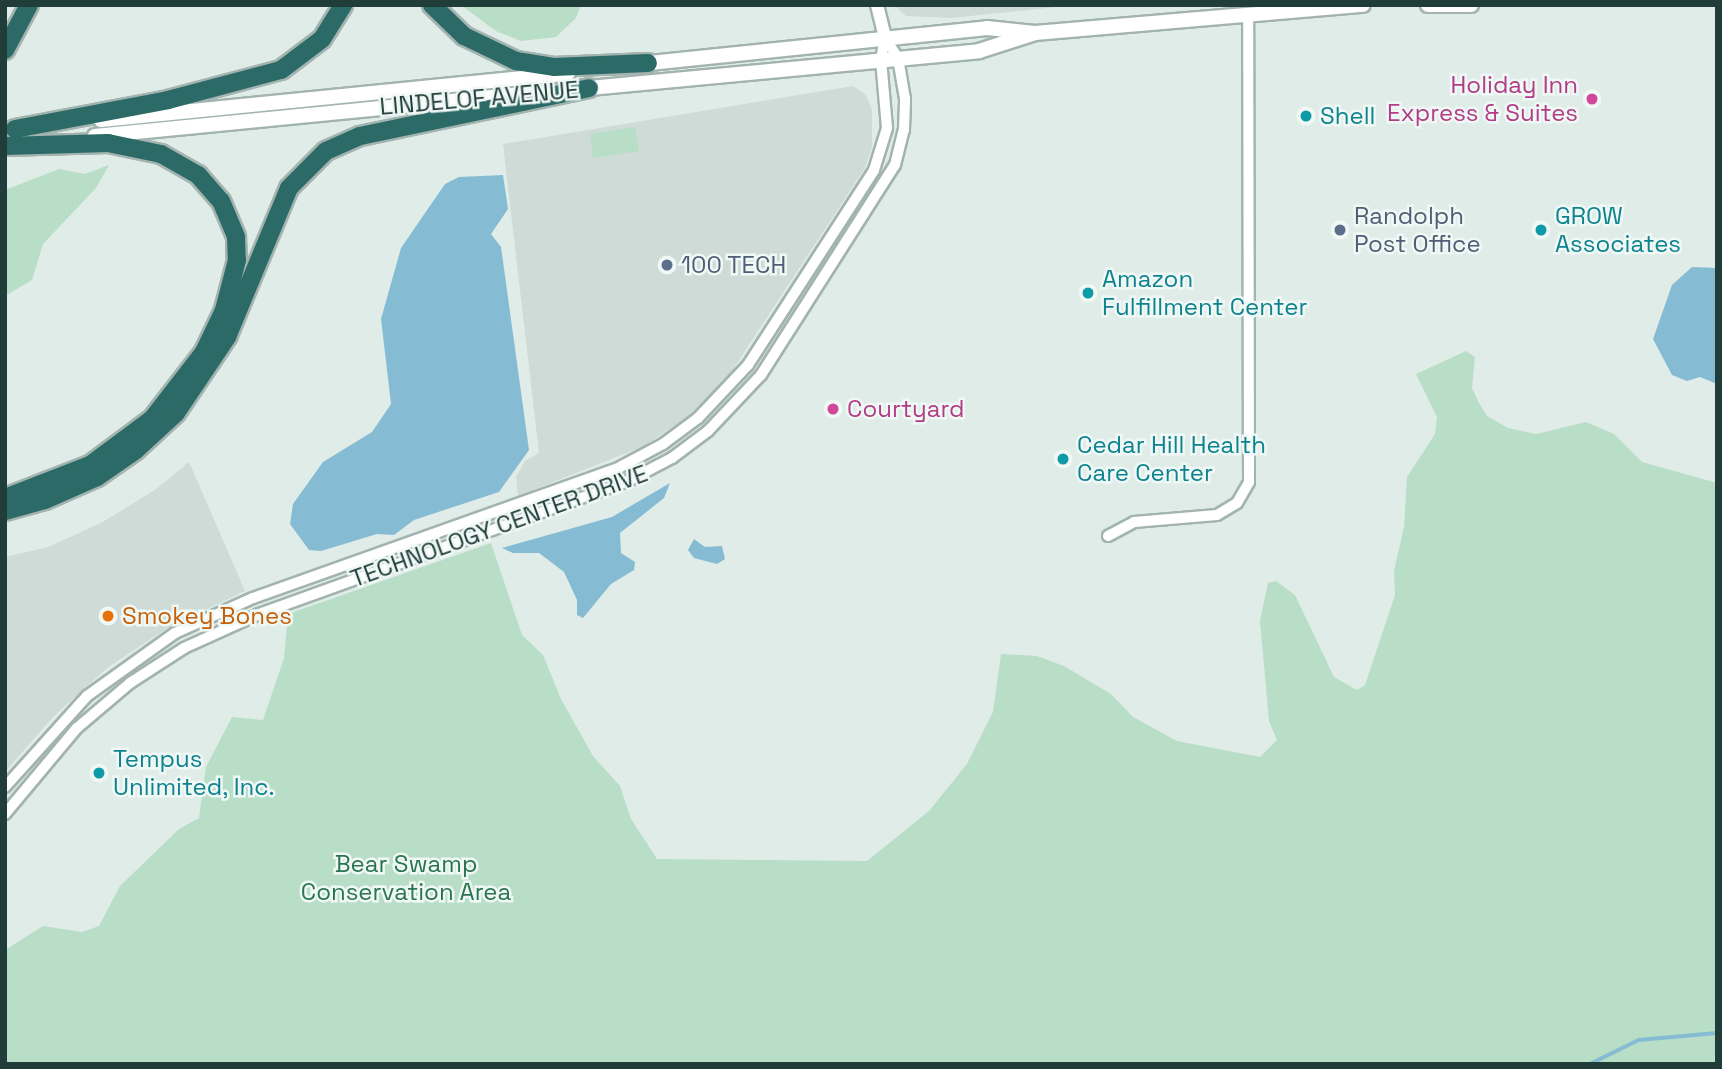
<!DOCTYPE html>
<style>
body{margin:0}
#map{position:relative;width:1722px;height:1069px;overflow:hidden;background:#e0ece8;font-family:"Space Grotesk",sans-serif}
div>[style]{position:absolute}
.built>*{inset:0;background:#cedbd7}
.green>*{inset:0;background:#b8dec7}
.water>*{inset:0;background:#85bcd3}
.stream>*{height:3.5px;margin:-1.75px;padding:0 1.75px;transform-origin:1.75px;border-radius:1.75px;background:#85bcd3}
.roads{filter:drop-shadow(2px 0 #a3b4b0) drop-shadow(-2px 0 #a3b4b0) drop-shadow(0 2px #a3b4b0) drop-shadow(0 -2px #a3b4b0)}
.minor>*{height:10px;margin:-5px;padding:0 5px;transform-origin:5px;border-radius:5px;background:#fff}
.tertiary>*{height:12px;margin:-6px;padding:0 6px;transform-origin:6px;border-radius:6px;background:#fff}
.secondary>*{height:14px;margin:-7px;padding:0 7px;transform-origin:7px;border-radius:7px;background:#fff}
.motorway>*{height:18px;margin:-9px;padding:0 9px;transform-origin:9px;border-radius:9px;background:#2b6a66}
.dots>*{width:19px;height:19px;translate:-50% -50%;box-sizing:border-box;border:4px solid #f0f8f5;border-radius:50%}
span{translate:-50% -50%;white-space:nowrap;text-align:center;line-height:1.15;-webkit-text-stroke:5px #f0f8f5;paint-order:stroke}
.hotel-label{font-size:24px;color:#b23c85}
.right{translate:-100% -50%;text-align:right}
.left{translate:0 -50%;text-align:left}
.street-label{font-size:24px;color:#203d39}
.culture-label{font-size:24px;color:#0d838f}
.service-label{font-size:24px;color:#4e5e75}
.food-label{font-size:24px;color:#c56008}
.park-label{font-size:24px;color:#297551}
.frame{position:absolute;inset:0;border:7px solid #203d39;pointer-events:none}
</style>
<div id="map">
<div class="built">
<i style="clip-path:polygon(894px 5px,1075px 5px,951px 18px,906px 16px)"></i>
<i style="clip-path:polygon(853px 86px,865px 94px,872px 109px,872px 147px,865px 168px,730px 374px,690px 415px,644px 446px,518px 496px,516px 477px,525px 461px,539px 453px,503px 144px)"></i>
<i style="clip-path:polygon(189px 462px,245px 591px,169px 627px,107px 668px,53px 717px,5px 772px,5px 557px,48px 547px,101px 523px,155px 490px)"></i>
</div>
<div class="green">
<i style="clip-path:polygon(461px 5px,581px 5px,576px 18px,556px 37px,521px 41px,496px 31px)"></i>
<i style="clip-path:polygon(635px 127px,639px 151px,593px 158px,590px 134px)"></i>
<i style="clip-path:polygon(109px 165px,96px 188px,43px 244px,32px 280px,5px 296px,5px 190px,59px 169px,85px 174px)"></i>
<i style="clip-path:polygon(1466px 351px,1475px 357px,1472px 388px,1479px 403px,1487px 416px,1508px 428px,1536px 434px,1586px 422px,1614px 434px,1642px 462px,1717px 483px,1717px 1064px,5px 1064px,5px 950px,43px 926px,82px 932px,99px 926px,120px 886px,179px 829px,199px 818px,206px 767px,232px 717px,263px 720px,284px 658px,288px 614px,491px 543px,522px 635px,543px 655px,561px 699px,593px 756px,620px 786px,631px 819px,657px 859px,867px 861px,929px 811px,967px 764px,993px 712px,1001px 654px,1037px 656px,1064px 666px,1111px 694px,1133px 717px,1177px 741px,1260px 757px,1277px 740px,1269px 721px,1260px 621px,1268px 583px,1276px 581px,1295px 595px,1334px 677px,1357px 690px,1365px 685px,1395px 595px,1394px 571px,1404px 527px,1407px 477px,1435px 434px,1437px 417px,1416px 374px)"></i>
</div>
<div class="water">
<i style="clip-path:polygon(503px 175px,508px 209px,491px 234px,501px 247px,529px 450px,499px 492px,414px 520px,394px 535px,377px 534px,321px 551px,309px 550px,290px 524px,293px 504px,323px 462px,372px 432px,391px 404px,381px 319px,401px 248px,445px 184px,459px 177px)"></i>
<i style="clip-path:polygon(1692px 267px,1717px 268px,1717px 384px,1700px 377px,1687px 381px,1672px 375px,1653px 339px,1672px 285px)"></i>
<i style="clip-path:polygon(670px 483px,664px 498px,620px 533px,621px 553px,635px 562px,634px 570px,611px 584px,583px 618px,577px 615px,577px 600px,564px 572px,539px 553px,513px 553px,502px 548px,612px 517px)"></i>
<i style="clip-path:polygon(694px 539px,705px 547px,722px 546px,725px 559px,717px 564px,694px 558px,688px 550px)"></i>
</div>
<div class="stream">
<i style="left:1590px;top:1064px;width:55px;rotate:-26.1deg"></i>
<i style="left:1639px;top:1040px;width:78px;rotate:-5.1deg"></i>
</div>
<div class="roads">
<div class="minor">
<i style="left:1108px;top:536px;width:30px;rotate:-28deg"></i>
<i style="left:1134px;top:522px;width:83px;rotate:-4.8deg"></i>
<i style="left:1217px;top:515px;width:23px;rotate:-31deg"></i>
<i style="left:1237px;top:503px;width:24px;rotate:-60deg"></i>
<i style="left:1249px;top:482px;width:467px;rotate:-90.1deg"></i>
<i style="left:5px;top:787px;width:122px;rotate:-48deg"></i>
<i style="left:87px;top:696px;width:108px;rotate:-35.6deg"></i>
<i style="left:175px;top:633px;width:85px;rotate:-24.2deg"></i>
<i style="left:253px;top:598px;width:390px;rotate:-19.6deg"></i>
<i style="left:620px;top:467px;width:49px;rotate:-28.1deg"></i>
<i style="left:663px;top:444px;width:44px;rotate:-36.6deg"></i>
<i style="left:698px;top:418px;width:73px;rotate:-46.7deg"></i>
<i style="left:748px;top:365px;width:232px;rotate:-57.1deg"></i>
<i style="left:874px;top:170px;width:44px;rotate:-72.8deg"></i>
<i style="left:887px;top:128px;width:68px;rotate:-95deg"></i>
<i style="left:881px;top:60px;width:22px;rotate:-80deg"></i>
<i style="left:5px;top:814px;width:112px;rotate:-50.1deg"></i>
<i style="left:77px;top:728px;width:70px;rotate:-40.3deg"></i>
<i style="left:130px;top:683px;width:64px;rotate:-32.9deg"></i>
<i style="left:184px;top:648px;width:82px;rotate:-24.4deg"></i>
<i style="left:259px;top:614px;width:390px;rotate:-19.8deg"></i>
<i style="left:626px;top:482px;width:52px;rotate:-27.6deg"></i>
<i style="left:672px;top:458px;width:45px;rotate:-36.9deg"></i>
<i style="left:708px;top:431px;width:77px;rotate:-46.6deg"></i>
<i style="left:761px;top:375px;width:249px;rotate:-57.5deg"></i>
<i style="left:895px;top:165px;width:36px;rotate:-76deg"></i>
<i style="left:904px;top:130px;width:31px;rotate:-88deg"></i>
<i style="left:905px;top:99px;width:42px;rotate:-99.7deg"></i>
<i style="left:898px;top:58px;width:24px;rotate:-123deg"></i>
</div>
<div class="tertiary">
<i style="left:877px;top:5px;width:34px;rotate:76deg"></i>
</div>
<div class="secondary">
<i style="left:1428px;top:5px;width:43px"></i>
<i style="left:640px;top:64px;width:349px;rotate:-5.9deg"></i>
<i style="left:987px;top:28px;width:48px;rotate:5.9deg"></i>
<i style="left:1035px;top:33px;width:329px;rotate:-4.9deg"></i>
<i style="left:579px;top:89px;width:402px;rotate:-5.4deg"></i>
<i style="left:979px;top:51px;width:59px;rotate:-17.8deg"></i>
<i style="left:101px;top:120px;width:469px;rotate:-5.7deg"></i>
<i style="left:95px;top:136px;width:441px;rotate:-5.6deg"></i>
</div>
<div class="motorway">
<i style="left:432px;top:5px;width:45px;rotate:44.1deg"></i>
<i style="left:464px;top:36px;width:58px;rotate:25.7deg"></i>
<i style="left:516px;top:61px;width:38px;rotate:9deg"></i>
<i style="left:554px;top:67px;width:94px;rotate:-2.4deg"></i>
<i style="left:5px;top:50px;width:51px;rotate:-61.9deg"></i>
<i style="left:15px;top:129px;width:156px;rotate:-10.7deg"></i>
<i style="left:168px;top:100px;width:117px;rotate:-14.9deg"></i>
<i style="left:281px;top:70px;width:51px;rotate:-37.1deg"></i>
<i style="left:322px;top:39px;width:40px;rotate:-58deg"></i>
<i style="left:5px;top:146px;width:103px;rotate:-1.7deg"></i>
<i style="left:108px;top:143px;width:54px;rotate:11.7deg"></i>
<i style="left:161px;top:154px;width:43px;rotate:29.6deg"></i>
<i style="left:198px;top:175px;width:35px;rotate:49deg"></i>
<i style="left:221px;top:201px;width:39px;rotate:67deg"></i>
<i style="left:236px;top:237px;width:23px;rotate:88deg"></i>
<i style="left:237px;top:260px;width:52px;rotate:104.6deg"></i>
<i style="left:224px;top:310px;width:47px;rotate:115.5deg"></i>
<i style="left:204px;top:352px;width:85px;rotate:127.8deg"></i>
<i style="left:152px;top:419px;width:77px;rotate:143.4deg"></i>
<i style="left:90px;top:465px;width:91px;rotate:158.8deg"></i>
<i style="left:5px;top:511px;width:41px;rotate:-15.4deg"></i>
<i style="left:45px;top:500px;width:57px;rotate:-23.9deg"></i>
<i style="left:97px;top:477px;width:47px;rotate:-34.7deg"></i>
<i style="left:136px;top:450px;width:54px;rotate:-42.8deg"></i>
<i style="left:176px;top:413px;width:92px;rotate:-56.1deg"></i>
<i style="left:227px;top:337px;width:161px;rotate:-67.4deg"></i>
<i style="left:289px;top:188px;width:52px;rotate:-45deg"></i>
<i style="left:326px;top:151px;width:37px;rotate:-24deg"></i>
<i style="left:360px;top:136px;width:234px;rotate:-11.8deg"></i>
</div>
</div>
<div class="dots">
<i style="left:1592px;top:99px;background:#d1479c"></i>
<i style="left:1306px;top:116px;background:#0f9aa8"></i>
<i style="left:1340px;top:230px;background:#5c6f8a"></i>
<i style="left:1541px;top:230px;background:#0f9aa8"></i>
<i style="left:667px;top:265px;background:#5c6f8a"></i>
<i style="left:1088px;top:293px;background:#0f9aa8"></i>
<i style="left:833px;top:409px;background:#d1479c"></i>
<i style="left:1063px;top:459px;background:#0f9aa8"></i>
<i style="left:108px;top:616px;background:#e8710a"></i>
<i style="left:99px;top:773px;background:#0f9aa8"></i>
</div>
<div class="hotel-label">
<span class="right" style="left:1578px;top:99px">Holiday Inn<br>Express &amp; Suites</span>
<span class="left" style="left:847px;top:409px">Courtyard</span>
</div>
<div class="street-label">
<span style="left:479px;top:98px;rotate:-5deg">LINDELOF AVENUE</span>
<span style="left:499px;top:526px;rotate:-20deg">TECHNOLOGY CENTER DRIVE</span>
</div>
<div class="culture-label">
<span class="left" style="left:1320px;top:116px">Shell</span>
<span class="left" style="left:1555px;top:230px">GROW<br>Associates</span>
<span class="left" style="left:1102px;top:293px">Amazon<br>Fulfillment Center</span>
<span class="left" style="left:1077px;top:459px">Cedar Hill Health<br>Care Center</span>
<span class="left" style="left:113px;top:773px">Tempus<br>Unlimited, Inc.</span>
</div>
<div class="service-label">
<span class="left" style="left:1354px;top:230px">Randolph<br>Post Office</span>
<span class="left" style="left:681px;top:265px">100 TECH</span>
</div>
<div class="food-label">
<span class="left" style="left:122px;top:616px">Smokey Bones</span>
</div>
<div class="park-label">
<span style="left:406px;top:878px">Bear Swamp<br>Conservation Area</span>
</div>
<div class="frame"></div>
</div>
